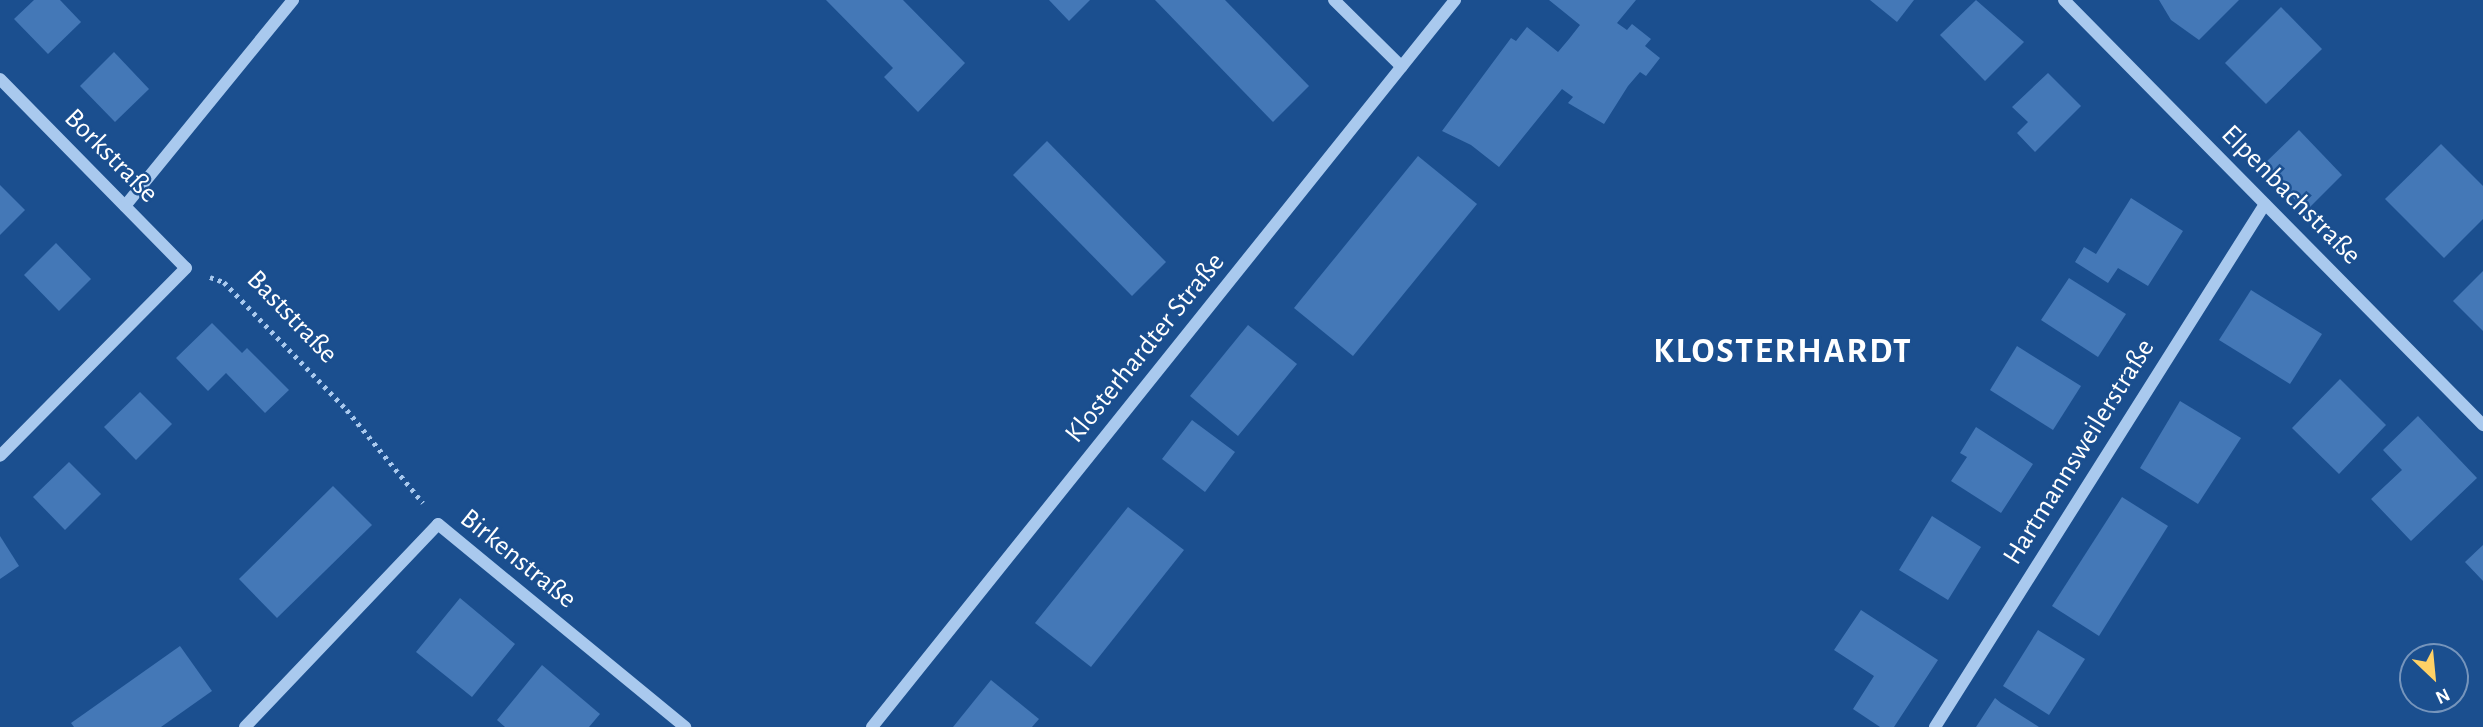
<!DOCTYPE html>
<meta charset="utf-8">
<style>
body{margin:0}
#map{position:relative;width:2483px;height:727px;overflow:hidden;background:#1b4f8f;font-family:"Alegreya Sans",sans-serif}
div>[style]{position:absolute}
.building>*{inset:0;background:#4478b7}
.path>*{height:4.5px;margin-top:-2.25px;transform-origin:0;background:repeating-linear-gradient(90deg,#a9c9ee 0 3.5px,transparent 0 8.5px)}
.minor>*{height:12px;margin:-6px;padding:0 6px;transform-origin:6px;border-radius:6px;background:#a9c9ee}
span{translate:-50% -50%;white-space:nowrap;text-align:center;line-height:1.15;-webkit-text-stroke:5px #1b4f8f;paint-order:stroke}
.street-label{font-size:28px;color:#fff}
.district-label{font-size:35px;color:#fff;font-weight:700;letter-spacing:2px}
.north{position:absolute;left:2399px;top:643px;width:70px;height:70px;box-sizing:border-box;background:#1b4f8f;border:2px solid #7695bc;border-radius:50%;rotate:154deg;font-size:19px;font-weight:700;line-height:28px;text-align:center;color:#fff}
.north::after{content:'';display:block;margin:auto;width:24px;height:32px;background:#ffd166;clip-path:polygon(50% 0,100% 100%,50% 72%,0 100%)}
</style>
<div id="map">
<div class="building">
<i style="clip-path:polygon(34px 0,60px 0,81px 22px,48px 54px,14px 19px)"></i>
<i style="clip-path:polygon(826px 0,903px 0,965px 63px,918px 112px,884px 77px,893px 68px)"></i>
<i style="clip-path:polygon(1049px 0,1090px 0,1069px 21px)"></i>
<i style="clip-path:polygon(1155px 0,1225px 0,1309px 86px,1273px 122px)"></i>
<i style="clip-path:polygon(1549px 0,1636px 0,1617px 23px,1627px 30px,1632px 24px,1651px 39px,1645px 46px,1660px 58px,1646px 76px,1640px 72px,1628px 86px,1604px 124px,1568px 103px,1573px 97px,1562px 89px,1499px 167px,1471px 145px,1442px 131px,1511px 38px,1516px 41px,1527px 27px,1558px 52px,1569px 39px,1580px 25px)"></i>
<i style="clip-path:polygon(1870px 0,1914px 0,1897px 22px)"></i>
<i style="clip-path:polygon(1976px 0,2024px 42px,1985px 81px,1940px 35px)"></i>
<i style="clip-path:polygon(2159px 0,2239px 0,2199px 40px,2171px 20px)"></i>
<i style="clip-path:polygon(2281px 7px,2322px 49px,2266px 104px,2225px 63px)"></i>
<i style="clip-path:polygon(114px 52px,149px 89px,115px 122px,80px 86px)"></i>
<i style="clip-path:polygon(2048px 73px,2081px 106px,2035px 152px,2017px 133px,2028px 122px,2012px 107px)"></i>
<i style="clip-path:polygon(2299px 130px,2342px 175px,2306px 211px,2262px 166px)"></i>
<i style="clip-path:polygon(1047px 141px,1166px 262px,1132px 296px,1013px 175px)"></i>
<i style="clip-path:polygon(2441px 144px,2483px 186px,2483px 219px,2444px 258px,2385px 199px)"></i>
<i style="clip-path:polygon(1418px 156px,1477px 204px,1353px 356px,1294px 308px)"></i>
<i style="clip-path:polygon(0 185px,25px 210px,0 235px)"></i>
<i style="clip-path:polygon(2131px 198px,2183px 231px,2148px 286px,2118px 268px,2108px 283px,2075px 262px,2084px 247px,2096px 254px)"></i>
<i style="clip-path:polygon(56px 243px,91px 279px,59px 311px,24px 275px)"></i>
<i style="clip-path:polygon(2483px 271px,2483px 331px,2453px 301px)"></i>
<i style="clip-path:polygon(2069px 278px,2126px 314px,2098px 357px,2041px 320px)"></i>
<i style="clip-path:polygon(2251px 290px,2322px 334px,2290px 384px,2219px 340px)"></i>
<i style="clip-path:polygon(212px 323px,242px 353px,247px 348px,289px 390px,265px 413px,226px 373px,208px 391px,176px 358px)"></i>
<i style="clip-path:polygon(1248px 325px,1297px 364px,1238px 436px,1190px 396px)"></i>
<i style="clip-path:polygon(2017px 346px,2081px 386px,2053px 430px,1990px 390px)"></i>
<i style="clip-path:polygon(2340px 379px,2386px 425px,2339px 474px,2292px 428px)"></i>
<i style="clip-path:polygon(140px 392px,172px 424px,136px 460px,104px 427px)"></i>
<i style="clip-path:polygon(2180px 401px,2241px 438px,2198px 504px,2140px 468px)"></i>
<i style="clip-path:polygon(2418px 416px,2477px 478px,2411px 541px,2371px 499px,2402px 470px,2383px 450px)"></i>
<i style="clip-path:polygon(1192px 420px,1235px 452px,1205px 492px,1162px 459px)"></i>
<i style="clip-path:polygon(1976px 427px,2033px 464px,2001px 513px,1951px 481px,1967px 457px,1960px 453px)"></i>
<i style="clip-path:polygon(69px 462px,101px 494px,65px 530px,33px 497px)"></i>
<i style="clip-path:polygon(333px 486px,372px 525px,277px 618px,239px 579px)"></i>
<i style="clip-path:polygon(2122px 497px,2168px 526px,2099px 636px,2052px 606px)"></i>
<i style="clip-path:polygon(1128px 507px,1184px 550px,1091px 667px,1035px 623px)"></i>
<i style="clip-path:polygon(1932px 516px,1981px 547px,1948px 600px,1899px 570px)"></i>
<i style="clip-path:polygon(0 536px,19px 566px,0 579px)"></i>
<i style="clip-path:polygon(2483px 545px,2483px 581px,2465px 562px)"></i>
<i style="clip-path:polygon(460px 598px,515px 644px,472px 697px,416px 652px)"></i>
<i style="clip-path:polygon(1861px 610px,1938px 660px,1894px 727px,1880px 727px,1853px 709px,1874px 676px,1834px 650px)"></i>
<i style="clip-path:polygon(2038px 630px,2085px 659px,2049px 715px,2003px 686px)"></i>
<i style="clip-path:polygon(180px 646px,212px 691px,161px 727px,74px 727px,71px 723px)"></i>
<i style="clip-path:polygon(542px 665px,600px 714px,589px 727px,505px 727px,497px 720px)"></i>
<i style="clip-path:polygon(991px 680px,1039px 719px,1032px 727px,953px 727px)"></i>
<i style="clip-path:polygon(1995px 698px,2001px 703px,2039px 727px,1976px 727px)"></i>
</div>
<div class="path">
<i style="left:210px;top:277px;width:15px;rotate:20deg"></i>
<i style="left:224px;top:282px;width:178px;rotate:46.1deg"></i>
<i style="left:347px;top:410px;width:120px;rotate:50.7deg"></i>
</div>
<div class="minor">
<i style="left:1334px;top:0;width:95px;rotate:44.6deg"></i>
<i style="left:2064px;top:0;width:597px;rotate:45.41deg"></i>
<i style="left:0;top:79px;width:265px;rotate:45.5deg"></i>
<i style="left:186px;top:268px;width:264px;rotate:134.7deg"></i>
<i style="left:125px;top:206px;width:266px;rotate:-50.8deg"></i>
<i style="left:245px;top:727px;width:280px;rotate:-46.4deg"></i>
<i style="left:438px;top:524px;width:320px;rotate:39.4deg"></i>
<i style="left:872px;top:727px;width:932px;rotate:-51.27deg"></i>
<i style="left:1935px;top:727px;width:618px;rotate:-57.75deg"></i>
</div>
<div class="street-label">
<span style="left:111px;top:156px;rotate:45deg">Borkstraße</span>
<span style="left:2291px;top:195px;rotate:45deg">Elpenbachstraße</span>
<span style="left:292px;top:317px;rotate:46deg">Baststraße</span>
<span style="left:1145px;top:348px;rotate:-51deg">Klosterhardter Straße</span>
<span style="left:2079px;top:452px;rotate:-58deg">Hartmannsweilerstraße</span>
<span style="left:518px;top:559px;rotate:39deg">Birkenstraße</span>
</div>
<div class="district-label">
<span style="left:1783px;top:352px">KLOSTERHARDT</span>
</div>
<div class="north">N</div>
</div>
